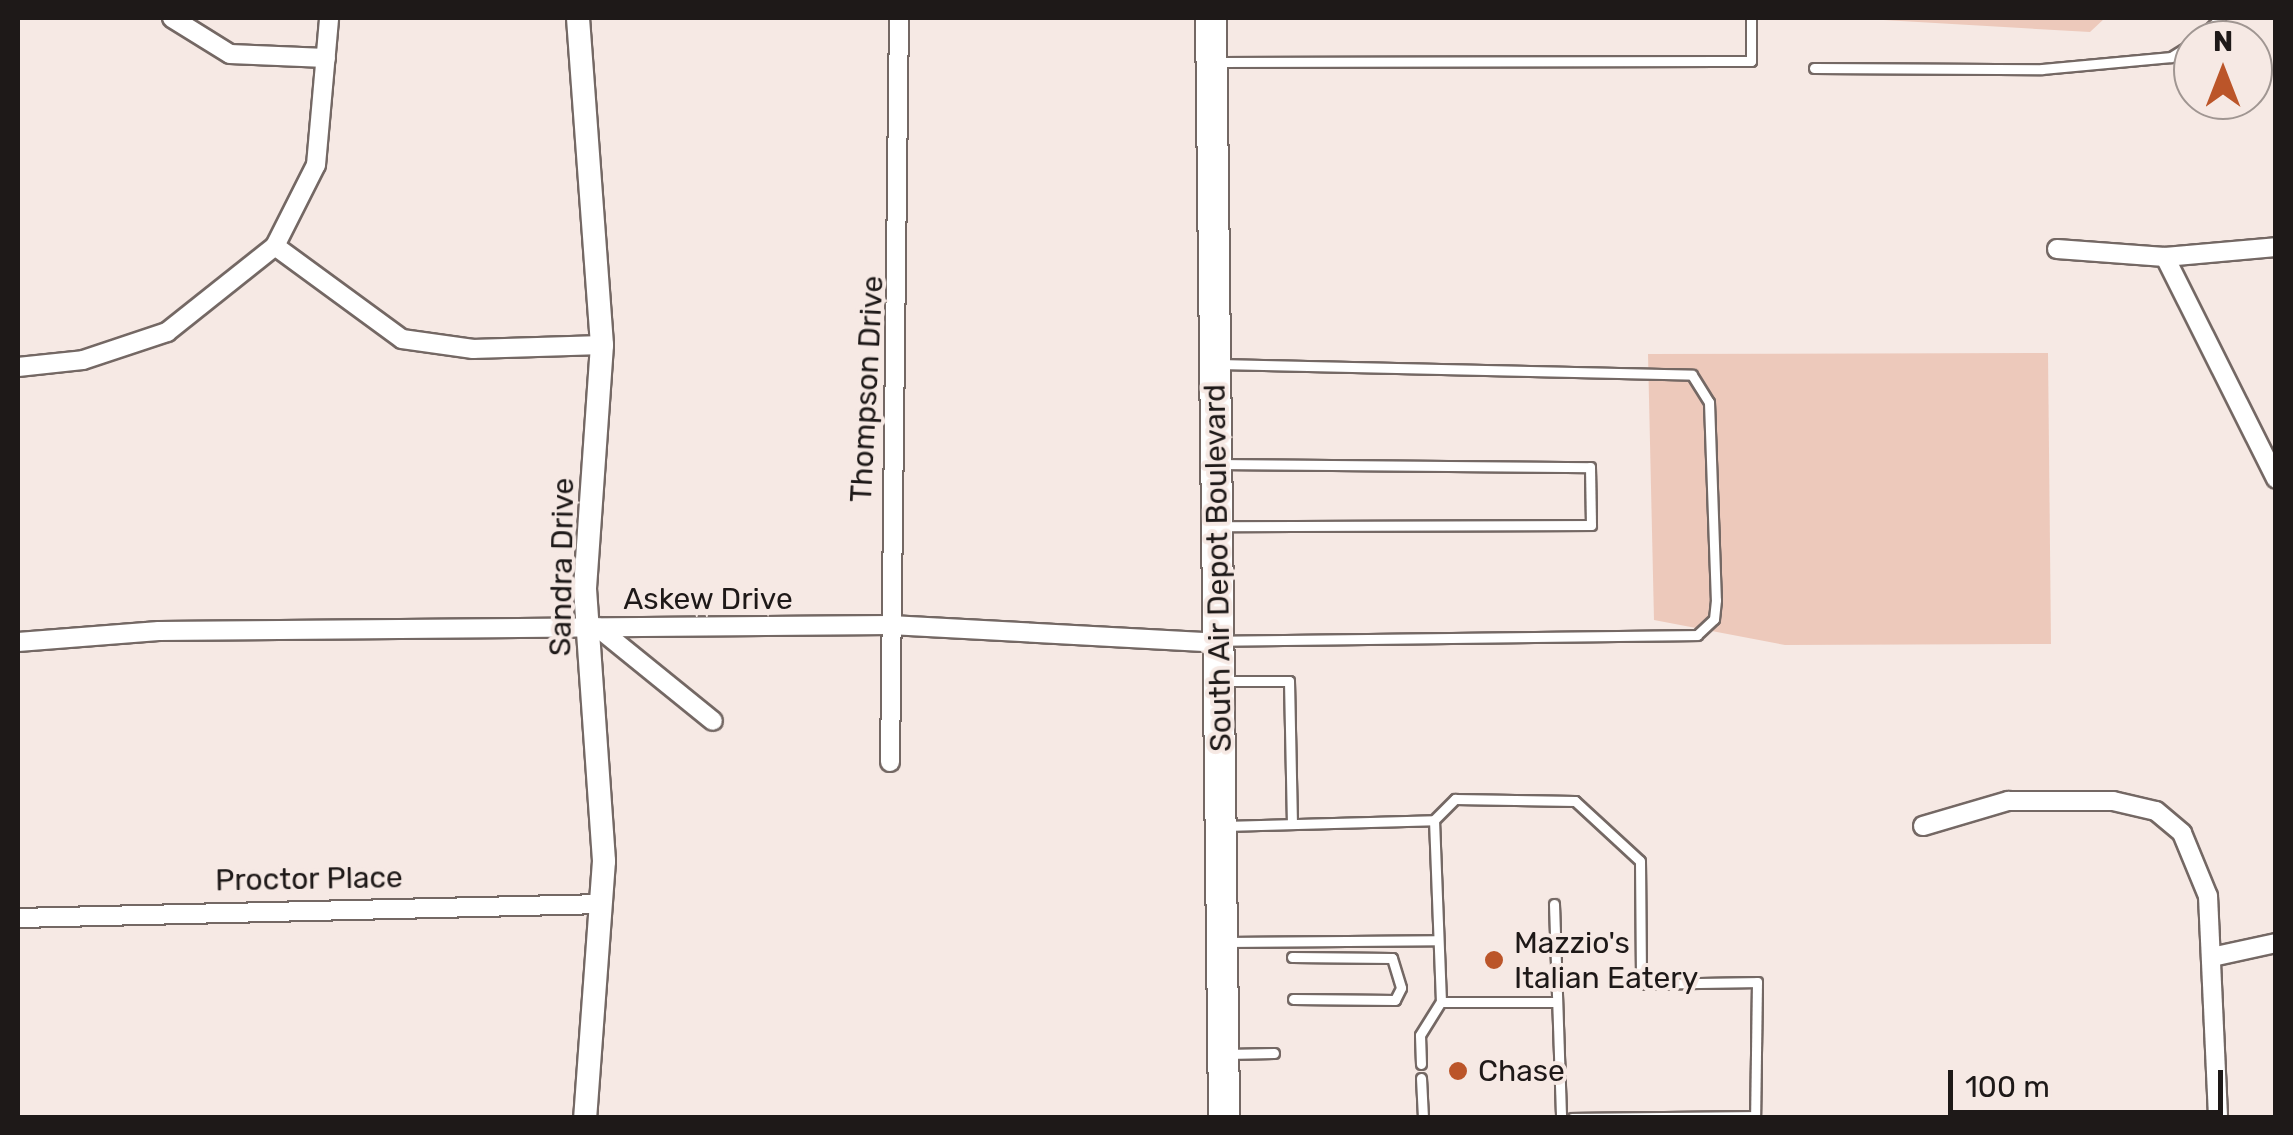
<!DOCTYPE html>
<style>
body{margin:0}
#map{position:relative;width:2293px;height:1135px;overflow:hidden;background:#f6e9e4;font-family:Rubik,sans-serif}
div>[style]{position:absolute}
.green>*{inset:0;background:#edc9bb}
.roads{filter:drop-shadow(2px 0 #746864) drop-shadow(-2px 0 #746864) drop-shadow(0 2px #746864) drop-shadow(0 -2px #746864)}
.service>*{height:9px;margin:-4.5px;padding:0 4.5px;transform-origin:4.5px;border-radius:4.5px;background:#fff}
.minor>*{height:18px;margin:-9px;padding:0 9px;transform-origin:9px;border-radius:9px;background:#fff}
.tertiary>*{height:22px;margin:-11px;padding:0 11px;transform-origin:11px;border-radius:11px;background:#fff}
.primary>*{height:30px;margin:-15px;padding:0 15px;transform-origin:15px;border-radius:15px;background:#fff}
.dots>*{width:28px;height:28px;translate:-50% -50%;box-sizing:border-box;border:5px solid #f6e9e4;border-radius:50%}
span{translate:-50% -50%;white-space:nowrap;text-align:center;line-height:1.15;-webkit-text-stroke:8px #f6e9e4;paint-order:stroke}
.street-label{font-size:30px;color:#1e1918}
.poi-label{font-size:30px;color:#1e1918}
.left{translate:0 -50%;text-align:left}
.frame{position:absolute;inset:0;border:20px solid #1e1918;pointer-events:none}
.north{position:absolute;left:2173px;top:20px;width:100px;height:100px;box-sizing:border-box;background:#f6e9e4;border:2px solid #a09692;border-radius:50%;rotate:0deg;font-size:28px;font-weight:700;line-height:40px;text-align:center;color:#1e1918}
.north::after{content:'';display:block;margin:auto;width:35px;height:45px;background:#bb5529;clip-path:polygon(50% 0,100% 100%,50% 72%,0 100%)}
.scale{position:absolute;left:1948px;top:1070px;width:275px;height:45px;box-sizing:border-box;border:5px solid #1e1918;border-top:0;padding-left:12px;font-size:30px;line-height:35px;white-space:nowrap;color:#1e1918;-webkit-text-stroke:8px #f6e9e4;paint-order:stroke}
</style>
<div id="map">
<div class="green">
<i style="clip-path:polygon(1849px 18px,2105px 18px,2090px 32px)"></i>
<i style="clip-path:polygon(2048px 353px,2051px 644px,1785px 645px,1654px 620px,1648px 354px)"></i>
</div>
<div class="roads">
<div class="service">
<i style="left:2198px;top:40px;width:31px;rotate:-45deg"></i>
<i style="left:1215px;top:62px;width:536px;rotate:-0.11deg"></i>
<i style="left:1751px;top:61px;width:43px;rotate:-90deg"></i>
<i style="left:1814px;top:68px;width:228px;rotate:0.3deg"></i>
<i style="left:2042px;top:69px;width:130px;rotate:-5.3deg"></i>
<i style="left:2171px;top:57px;width:26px;rotate:-32deg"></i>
<i style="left:1223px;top:364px;width:469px;rotate:1.3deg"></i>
<i style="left:1692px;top:375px;width:32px;rotate:58deg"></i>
<i style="left:1709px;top:402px;width:198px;rotate:88deg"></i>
<i style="left:1716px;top:600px;width:19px;rotate:96deg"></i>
<i style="left:1714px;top:619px;width:23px;rotate:137deg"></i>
<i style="left:1697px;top:635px;width:471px;rotate:179.3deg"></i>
<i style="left:1219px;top:464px;width:371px;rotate:0.5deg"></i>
<i style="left:1590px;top:467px;width:58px;rotate:89deg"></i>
<i style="left:1591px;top:525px;width:366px;rotate:179.8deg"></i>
<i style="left:1227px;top:681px;width:62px"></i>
<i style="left:1289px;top:681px;width:143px;rotate:88.8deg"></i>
<i style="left:1224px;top:826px;width:210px;rotate:-1.6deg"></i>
<i style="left:1434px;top:820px;width:30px;rotate:-45deg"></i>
<i style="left:1455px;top:799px;width:120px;rotate:1deg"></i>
<i style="left:1575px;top:801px;width:88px;rotate:42.7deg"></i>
<i style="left:1640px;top:861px;width:123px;rotate:89.5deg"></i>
<i style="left:1641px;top:984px;width:116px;rotate:-1deg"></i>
<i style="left:1757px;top:982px;width:136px;rotate:90.8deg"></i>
<i style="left:1554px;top:904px;width:214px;rotate:88.1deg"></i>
<i style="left:1226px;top:942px;width:212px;rotate:-0.5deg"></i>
<i style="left:1292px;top:957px;width:100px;rotate:0.6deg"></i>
<i style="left:1392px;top:958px;width:31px;rotate:73deg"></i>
<i style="left:1401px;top:988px;width:13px;rotate:117deg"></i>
<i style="left:1395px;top:1000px;width:102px;rotate:-179.4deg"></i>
<i style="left:1441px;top:1002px;width:115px"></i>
<i style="left:1227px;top:1054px;width:47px;rotate:-1.2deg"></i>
<i style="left:1421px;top:1064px;width:29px;rotate:-92deg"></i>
<i style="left:1420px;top:1035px;width:39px;rotate:-58deg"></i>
<i style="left:1441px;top:1002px;width:182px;rotate:-92.2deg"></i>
<i style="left:1421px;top:1078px;width:40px;rotate:87.1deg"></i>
<i style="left:1572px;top:1118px;width:183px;rotate:-0.6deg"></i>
</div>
<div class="minor">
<i style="left:172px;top:18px;width:68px;rotate:31.8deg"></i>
<i style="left:230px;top:54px;width:96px;rotate:2.4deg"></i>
<i style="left:275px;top:246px;width:157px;rotate:36.2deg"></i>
<i style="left:402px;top:339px;width:72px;rotate:8deg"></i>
<i style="left:473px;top:349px;width:129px;rotate:-1.8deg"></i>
<i style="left:2057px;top:249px;width:108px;rotate:4.2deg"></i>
<i style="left:2165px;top:257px;width:111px;rotate:-5.1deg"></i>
<i style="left:2165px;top:257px;width:248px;rotate:63.4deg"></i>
<i style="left:18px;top:367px;width:65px;rotate:-6.1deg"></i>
<i style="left:83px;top:360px;width:89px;rotate:-18.4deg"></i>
<i style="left:167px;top:332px;width:138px;rotate:-38.5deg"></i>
<i style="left:275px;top:246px;width:91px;rotate:-63.2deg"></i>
<i style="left:316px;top:165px;width:148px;rotate:-84.9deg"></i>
<i style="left:597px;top:627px;width:149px;rotate:39deg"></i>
<i style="left:18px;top:642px;width:141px;rotate:-4.5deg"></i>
<i style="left:159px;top:631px;width:731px;rotate:-0.47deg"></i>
<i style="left:890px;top:625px;width:328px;rotate:3.1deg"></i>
<i style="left:890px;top:762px;width:744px;rotate:-89.31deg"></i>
<i style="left:1923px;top:826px;width:89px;rotate:-16.4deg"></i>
<i style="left:2008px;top:801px;width:105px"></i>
<i style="left:2113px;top:801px;width:44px;rotate:13.1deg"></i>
<i style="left:2156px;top:811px;width:34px;rotate:40deg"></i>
<i style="left:2182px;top:833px;width:68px;rotate:67.6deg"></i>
<i style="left:2208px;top:896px;width:222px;rotate:87.4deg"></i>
<i style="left:18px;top:918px;width:584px;rotate:-1.37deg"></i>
<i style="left:2212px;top:957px;width:66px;rotate:-12.3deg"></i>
</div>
<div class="tertiary">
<i style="left:578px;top:18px;width:328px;rotate:85.8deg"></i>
<i style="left:602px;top:345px;width:245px;rotate:94deg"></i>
<i style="left:585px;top:589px;width:273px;rotate:86deg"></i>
<i style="left:604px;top:861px;width:258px;rotate:94.2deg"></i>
</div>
<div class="primary">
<i style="left:1211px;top:18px;width:1100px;rotate:89.32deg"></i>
</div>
</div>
<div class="dots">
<i style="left:1494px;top:960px;background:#bb5529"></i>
<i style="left:1458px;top:1071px;background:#bb5529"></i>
</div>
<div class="street-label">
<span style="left:867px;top:389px;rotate:-87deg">Thompson Drive</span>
<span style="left:562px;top:567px;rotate:-89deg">Sandra Drive</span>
<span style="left:1218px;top:568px;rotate:-91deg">South Air Depot Boulevard</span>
<span style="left:708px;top:599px">Askew Drive</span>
<span style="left:309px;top:879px;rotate:-1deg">Proctor Place</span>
</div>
<div class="poi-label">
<span class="left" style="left:1514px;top:960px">Mazzio's<br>Italian Eatery</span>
<span class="left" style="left:1478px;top:1071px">Chase</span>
</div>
<div class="frame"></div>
<div class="north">N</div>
<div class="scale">100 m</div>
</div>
